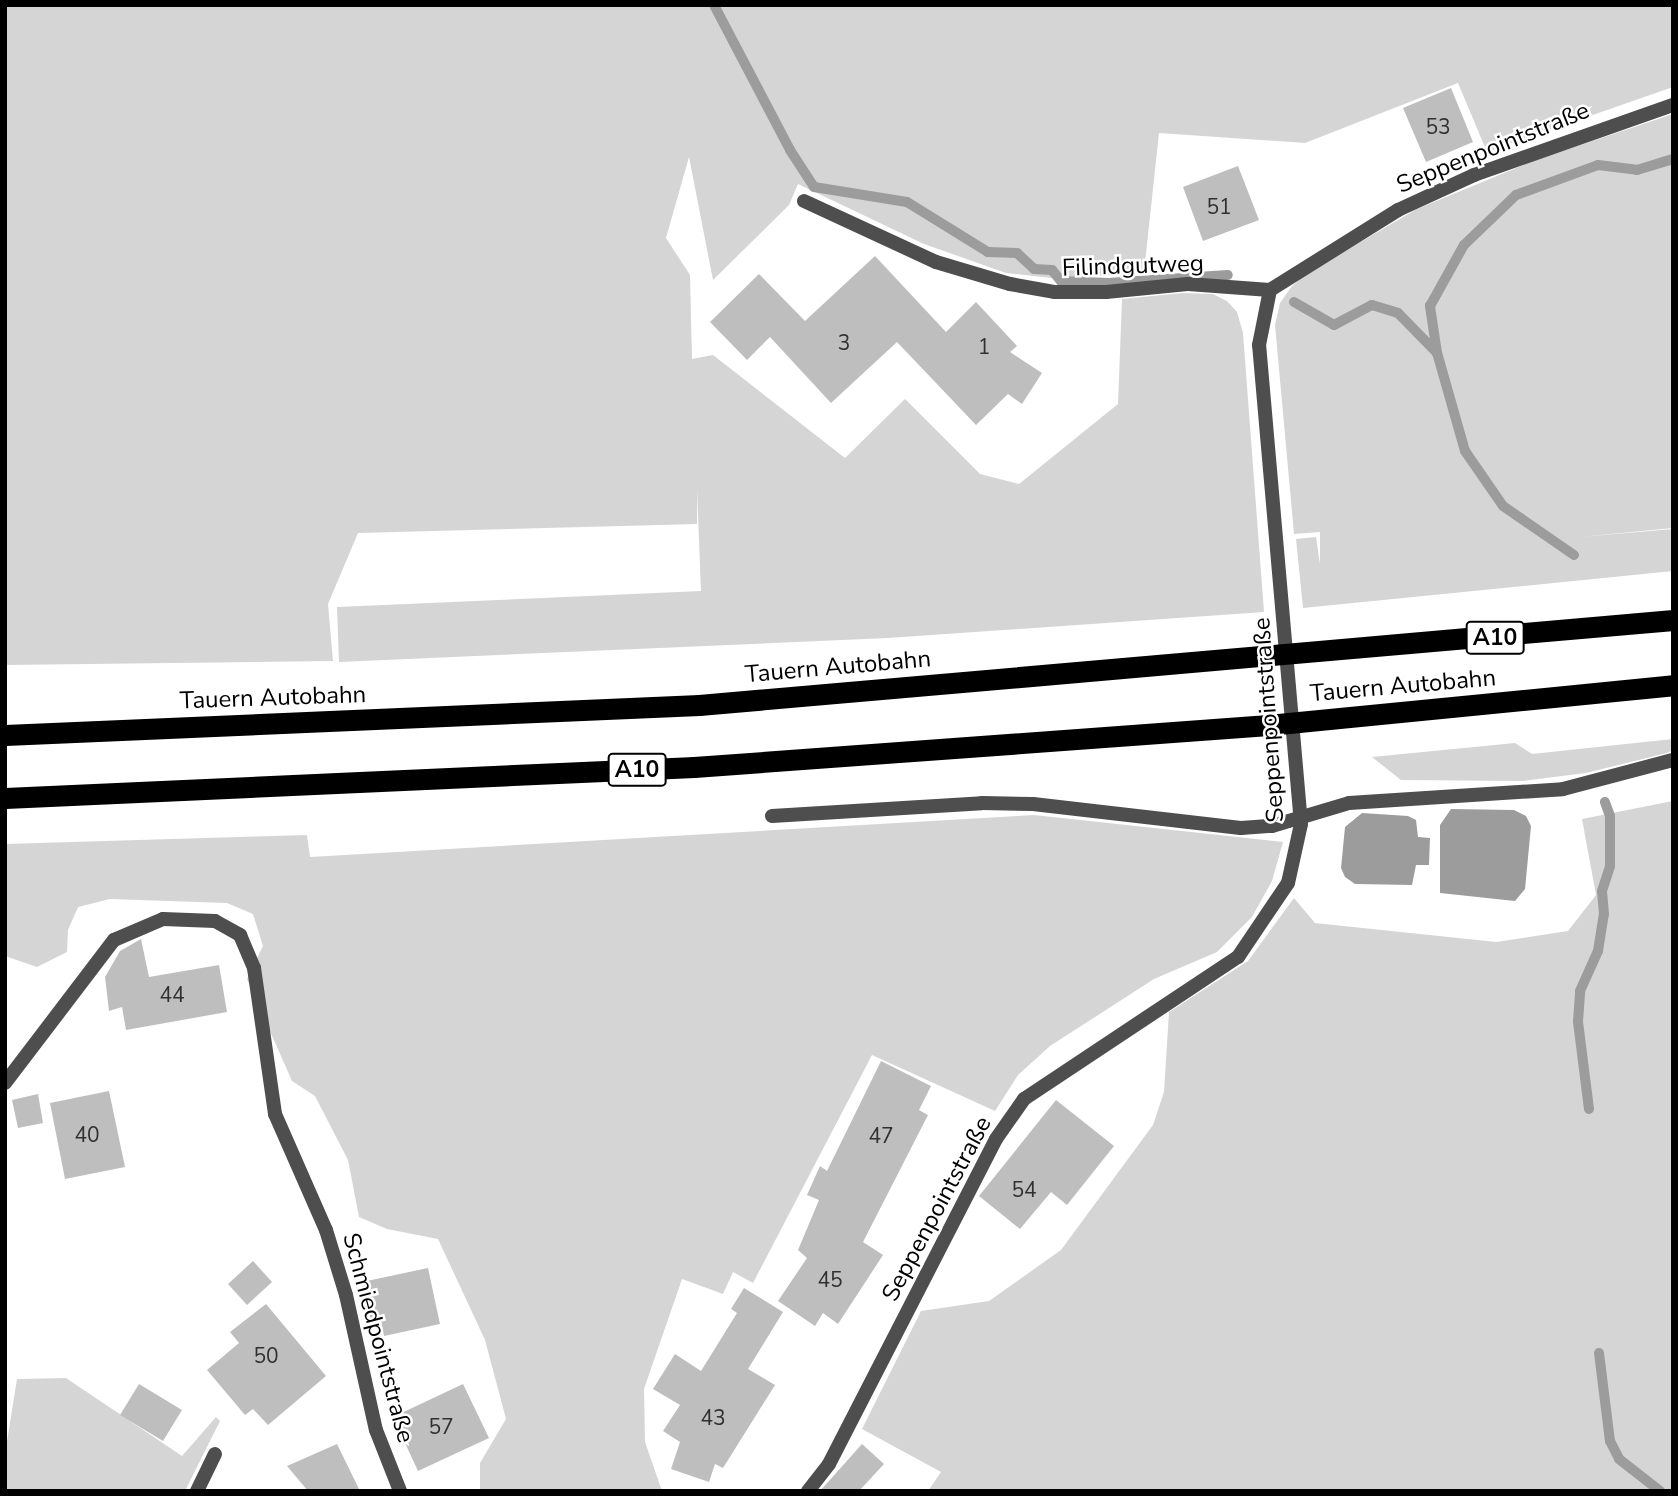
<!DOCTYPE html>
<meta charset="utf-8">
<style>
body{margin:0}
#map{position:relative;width:1678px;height:1496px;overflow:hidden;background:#fff;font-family:"Nunito Sans",sans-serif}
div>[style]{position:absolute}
.green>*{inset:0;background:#d5d5d5}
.water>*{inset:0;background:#9c9c9c}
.stream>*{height:10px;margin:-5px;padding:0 5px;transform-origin:5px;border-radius:5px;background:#9c9c9c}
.building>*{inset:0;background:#bebebe}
.service>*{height:14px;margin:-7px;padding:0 7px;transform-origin:7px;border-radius:7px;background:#4e4e4e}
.minor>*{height:14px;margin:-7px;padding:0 7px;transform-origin:7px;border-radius:7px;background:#4e4e4e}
.motorway>*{height:21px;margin:-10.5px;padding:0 10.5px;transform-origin:10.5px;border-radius:10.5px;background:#000}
span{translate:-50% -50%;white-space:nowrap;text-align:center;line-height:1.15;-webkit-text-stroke:5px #fff;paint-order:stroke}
.number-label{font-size:21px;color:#303030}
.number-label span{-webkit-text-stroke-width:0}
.shield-label span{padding:2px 5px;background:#fff;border:2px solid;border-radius:5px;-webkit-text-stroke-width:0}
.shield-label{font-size:23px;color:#000;font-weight:700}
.street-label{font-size:24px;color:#000}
.frame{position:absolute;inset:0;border:7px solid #000;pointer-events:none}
</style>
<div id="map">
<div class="green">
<i style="clip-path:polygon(5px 5px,1673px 5px,1673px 87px,1487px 152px,1458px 83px,1305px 143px,1159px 133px,1144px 272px,1060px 279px,1006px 273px,924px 244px,798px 184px,789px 205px,713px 280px,689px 157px,666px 238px,690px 275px,692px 359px,713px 355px,845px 458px,905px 399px,980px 474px,1019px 484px,1118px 404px,1122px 299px,1183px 293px,1213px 294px,1227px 301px,1237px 312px,1243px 333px,1264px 612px,888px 638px,339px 662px,337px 607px,701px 591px,697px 489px,697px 524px,358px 533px,328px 604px,333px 661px,5px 665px)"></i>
<i style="clip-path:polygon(1673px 114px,1673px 528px,1580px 537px,1673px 529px,1673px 571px,1303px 608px,1296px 539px,1316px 537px,1320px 564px,1320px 532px,1294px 534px,1275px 325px,1280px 303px,1292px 286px,1309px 272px,1417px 209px,1533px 161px)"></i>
<i style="clip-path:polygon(1673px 739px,1673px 750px,1667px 753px,1586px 773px,1523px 781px,1401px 780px,1372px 757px,1515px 743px,1532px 754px)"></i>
<i style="clip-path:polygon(1673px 801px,1673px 1491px,928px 1491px,941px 1472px,862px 1429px,921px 1311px,989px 1301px,1061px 1250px,1153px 1125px,1164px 1092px,1169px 1012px,1248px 961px,1294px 898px,1315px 923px,1496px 942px,1568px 931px,1596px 895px,1582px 819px)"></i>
<i style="clip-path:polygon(1034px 815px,1283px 842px,1272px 881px,1252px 917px,1217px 952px,1154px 979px,1050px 1046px,1018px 1075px,995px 1111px,872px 1055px,753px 1283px,733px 1272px,723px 1294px,682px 1279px,644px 1389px,645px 1442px,662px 1491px,480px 1491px,480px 1463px,506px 1419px,485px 1340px,438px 1239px,387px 1229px,359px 1217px,348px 1160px,315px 1096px,292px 1081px,247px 979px,263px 946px,253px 914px,227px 903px,110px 899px,78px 907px,68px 930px,67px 952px,37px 967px,5px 956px,5px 844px,307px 835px,310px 857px)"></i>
<i style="clip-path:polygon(66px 1378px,182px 1456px,216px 1417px,220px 1421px,185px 1491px,5px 1491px,5px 1454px,17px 1379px)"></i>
</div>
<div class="water">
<i style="clip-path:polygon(1451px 809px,1514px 810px,1526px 816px,1531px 826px,1525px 889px,1515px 901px,1440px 893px,1440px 825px)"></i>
<i style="clip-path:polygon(1362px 813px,1408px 816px,1416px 820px,1418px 837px,1430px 838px,1429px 865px,1416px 865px,1412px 885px,1355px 884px,1345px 877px,1341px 868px,1345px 827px)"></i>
</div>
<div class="stream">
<i style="left:714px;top:5px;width:164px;rotate:62.3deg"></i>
<i style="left:790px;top:150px;width:44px;rotate:57deg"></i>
<i style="left:814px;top:187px;width:94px;rotate:9.2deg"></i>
<i style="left:907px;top:202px;width:95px;rotate:31.7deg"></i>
<i style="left:988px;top:252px;width:29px;rotate:2deg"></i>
<i style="left:1017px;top:253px;width:23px;rotate:43deg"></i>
<i style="left:1034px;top:269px;width:18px;rotate:3deg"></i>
<i style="left:1052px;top:270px;width:14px;rotate:51deg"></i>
<i style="left:1061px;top:281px;width:47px;rotate:2.4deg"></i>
<i style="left:1108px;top:283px;width:120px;rotate:-3.8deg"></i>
<i style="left:1294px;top:302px;width:46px;rotate:29.9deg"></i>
<i style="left:1334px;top:325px;width:43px;rotate:-27.8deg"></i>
<i style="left:1372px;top:305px;width:27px;rotate:17deg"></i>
<i style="left:1398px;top:313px;width:56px;rotate:45.7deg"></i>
<i style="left:1574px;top:555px;width:86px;rotate:-145.4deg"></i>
<i style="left:1503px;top:506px;width:67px;rotate:-124.6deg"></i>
<i style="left:1465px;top:451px;width:102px;rotate:-105.9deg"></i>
<i style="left:1437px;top:353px;width:48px;rotate:-98.5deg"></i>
<i style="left:1430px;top:306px;width:70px;rotate:-60.9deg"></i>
<i style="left:1464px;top:245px;width:72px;rotate:-43.9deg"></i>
<i style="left:1516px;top:195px;width:87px;rotate:-20.1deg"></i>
<i style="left:1598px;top:165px;width:39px;rotate:7deg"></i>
<i style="left:1637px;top:170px;width:38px;rotate:-17deg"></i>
<i style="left:1589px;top:1109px;width:88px;rotate:-97.2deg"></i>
<i style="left:1578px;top:1022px;width:31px;rotate:-86deg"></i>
<i style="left:1580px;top:991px;width:44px;rotate:-65.8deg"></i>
<i style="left:1598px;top:951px;width:37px;rotate:-81deg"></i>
<i style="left:1604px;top:914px;width:23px;rotate:-95deg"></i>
<i style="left:1602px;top:891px;width:26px;rotate:-72deg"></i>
<i style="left:1610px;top:866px;width:50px;rotate:-90deg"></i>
<i style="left:1610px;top:816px;width:15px;rotate:-110deg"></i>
<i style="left:1599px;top:1353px;width:89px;rotate:82.9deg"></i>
<i style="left:1610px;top:1441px;width:20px;rotate:63deg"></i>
<i style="left:1619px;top:1459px;width:52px;rotate:38deg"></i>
</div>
<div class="building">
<i style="clip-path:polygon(1451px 88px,1473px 142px,1426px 162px,1403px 108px)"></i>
<i style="clip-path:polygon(1238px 166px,1259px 220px,1203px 241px,1183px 187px)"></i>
<i style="clip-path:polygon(875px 256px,946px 332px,976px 302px,1017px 346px,1010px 352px,1042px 373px,1022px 404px,1008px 394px,976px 425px,897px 342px,831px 403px,770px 337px,747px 360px,710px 322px,759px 274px,805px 321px)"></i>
<i style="clip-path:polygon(141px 939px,149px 977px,219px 965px,227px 1012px,126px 1030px,122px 1007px,109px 1011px,105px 977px,120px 951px)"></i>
<i style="clip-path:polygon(881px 1061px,931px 1086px,919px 1110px,928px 1115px,863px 1242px,883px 1255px,838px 1324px,823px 1313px,815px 1326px,778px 1301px,807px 1258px,798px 1250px,819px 1200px,807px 1195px,820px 1166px,827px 1171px)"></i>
<i style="clip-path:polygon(109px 1091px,125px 1167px,65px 1179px,50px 1103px)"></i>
<i style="clip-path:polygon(38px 1094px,43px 1123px,18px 1128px,12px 1100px)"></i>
<i style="clip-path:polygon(1056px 1100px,1114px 1146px,1067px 1205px,1051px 1192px,1020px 1229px,979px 1196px)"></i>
<i style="clip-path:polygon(253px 1261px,272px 1282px,247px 1305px,228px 1284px)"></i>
<i style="clip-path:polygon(428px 1268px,440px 1324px,384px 1336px,381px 1320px,371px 1322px,362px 1282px)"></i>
<i style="clip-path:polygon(744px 1288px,783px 1312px,748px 1369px,775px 1385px,723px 1468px,715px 1464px,709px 1482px,671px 1469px,680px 1442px,663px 1431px,680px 1405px,653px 1389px,675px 1354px,701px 1371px,737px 1313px,731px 1309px)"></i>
<i style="clip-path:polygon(266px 1304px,326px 1376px,268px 1425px,253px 1409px,245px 1415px,207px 1370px,239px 1343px,230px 1332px)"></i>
<i style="clip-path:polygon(139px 1384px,182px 1410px,163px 1441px,120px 1415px)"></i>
<i style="clip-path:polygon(463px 1384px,489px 1438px,418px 1471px,393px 1417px)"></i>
<i style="clip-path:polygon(337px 1444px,360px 1491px,308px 1491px,287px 1466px)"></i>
<i style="clip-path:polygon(862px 1444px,884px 1464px,859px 1491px,820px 1491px)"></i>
</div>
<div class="service">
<i style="left:772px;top:816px;width:210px;rotate:-3.5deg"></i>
<i style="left:982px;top:803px;width:51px;rotate:1.1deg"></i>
<i style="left:1033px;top:804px;width:209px;rotate:6.6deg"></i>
<i style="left:1241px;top:828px;width:31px;rotate:-4deg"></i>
<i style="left:1272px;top:826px;width:80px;rotate:-16.6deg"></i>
<i style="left:1349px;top:803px;width:214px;rotate:-3.7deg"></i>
<i style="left:1563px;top:789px;width:114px;rotate:-14.8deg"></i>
</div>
<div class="minor">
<i style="left:804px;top:201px;width:145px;rotate:24.8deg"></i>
<i style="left:936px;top:262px;width:77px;rotate:16.6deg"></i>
<i style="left:1010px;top:284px;width:46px;rotate:10.1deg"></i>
<i style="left:1055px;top:292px;width:51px"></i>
<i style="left:1106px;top:292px;width:82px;rotate:-5.6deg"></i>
<i style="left:1188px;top:284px;width:82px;rotate:4.2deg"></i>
<i style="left:5px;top:1083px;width:180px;rotate:-52.7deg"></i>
<i style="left:114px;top:940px;width:53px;rotate:-23.2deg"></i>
<i style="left:163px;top:919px;width:52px;rotate:2.2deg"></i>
<i style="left:215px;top:921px;width:29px;rotate:29deg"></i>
<i style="left:240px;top:935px;width:36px;rotate:67deg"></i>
<i style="left:254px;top:968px;width:148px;rotate:81.8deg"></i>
<i style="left:275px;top:1114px;width:127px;rotate:66.3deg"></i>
<i style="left:326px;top:1230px;width:68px;rotate:72.9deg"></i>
<i style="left:346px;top:1295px;width:138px;rotate:77.5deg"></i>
<i style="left:376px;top:1430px;width:66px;rotate:68.5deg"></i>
<i style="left:197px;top:1491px;width:41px;rotate:-64.1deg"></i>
<i style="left:808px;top:1491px;width:34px;rotate:-52deg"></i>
<i style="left:829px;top:1464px;width:365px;rotate:-62.8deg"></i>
<i style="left:996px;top:1139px;width:49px;rotate:-55deg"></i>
<i style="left:1024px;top:1099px;width:257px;rotate:-33.6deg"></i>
<i style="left:1238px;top:957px;width:89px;rotate:-56deg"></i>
<i style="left:1288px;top:883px;width:60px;rotate:-77.6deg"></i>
<i style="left:1301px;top:824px;width:481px;rotate:-95deg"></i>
<i style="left:1259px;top:345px;width:56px;rotate:-78.7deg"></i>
<i style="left:1270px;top:290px;width:151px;rotate:-32deg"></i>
<i style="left:1398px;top:210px;width:84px;rotate:-24.7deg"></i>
<i style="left:1474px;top:175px;width:211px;rotate:-19.4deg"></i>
</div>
<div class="motorway">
<i style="left:5px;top:735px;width:695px;rotate:-2.48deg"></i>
<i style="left:699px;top:705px;width:978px;rotate:-4.99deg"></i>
<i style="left:5px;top:798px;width:690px;rotate:-2.58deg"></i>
<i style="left:694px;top:767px;width:576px;rotate:-4.18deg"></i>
<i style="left:1268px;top:725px;width:407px;rotate:-5.6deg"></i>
</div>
<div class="number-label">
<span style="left:1438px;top:127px">53</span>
<span style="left:1219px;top:207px">51</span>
<span style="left:844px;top:343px">3</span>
<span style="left:984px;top:347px">1</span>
<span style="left:172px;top:995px">44</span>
<span style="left:87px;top:1135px">40</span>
<span style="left:881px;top:1136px">47</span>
<span style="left:1024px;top:1190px">54</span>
<span style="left:830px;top:1280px">45</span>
<span style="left:266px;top:1356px">50</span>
<span style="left:713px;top:1418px">43</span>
<span style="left:441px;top:1427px">57</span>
</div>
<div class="shield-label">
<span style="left:1495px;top:638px">A10</span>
<span style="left:637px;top:770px">A10</span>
</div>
<div class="street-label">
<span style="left:1493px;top:148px;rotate:-22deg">Seppenpointstraße</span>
<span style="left:1133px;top:266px;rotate:-2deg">Filindgutweg</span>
<span style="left:838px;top:667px;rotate:-5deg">Tauern Autobahn</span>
<span style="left:1403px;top:686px;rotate:-5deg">Tauern Autobahn</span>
<span style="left:273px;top:698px;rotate:-2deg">Tauern Autobahn</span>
<span style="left:1269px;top:720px;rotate:-94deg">Seppenpointstraße</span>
<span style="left:937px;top:1209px;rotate:-62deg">Seppenpointstraße</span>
<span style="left:378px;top:1338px;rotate:75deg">Schmiedpointstraße</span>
</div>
<div class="frame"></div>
</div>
